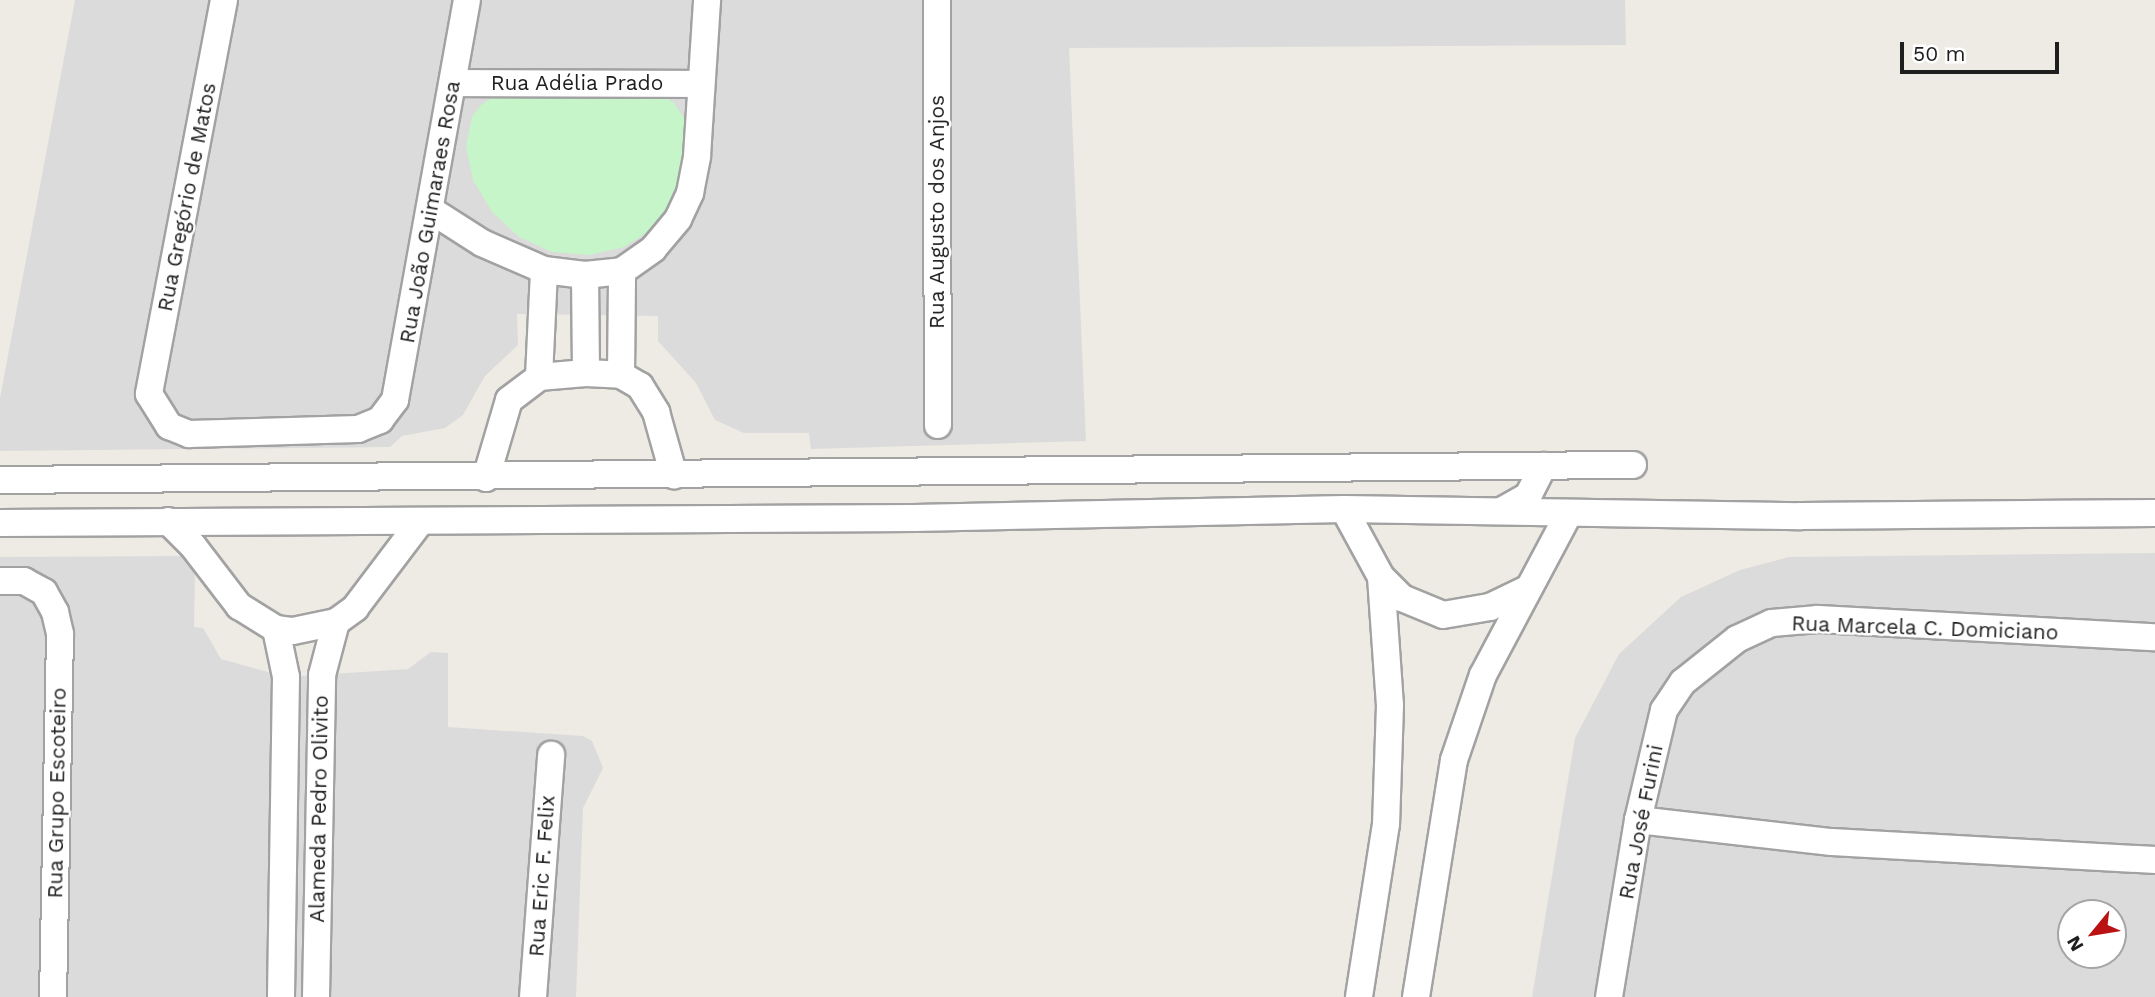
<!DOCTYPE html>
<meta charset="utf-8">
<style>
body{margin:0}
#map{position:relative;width:2155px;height:997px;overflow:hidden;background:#eeebe4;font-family:"Work Sans",sans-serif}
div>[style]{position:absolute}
.residential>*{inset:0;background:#dcdbdb}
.park>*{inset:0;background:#c5f5c8}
.roads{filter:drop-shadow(2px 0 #a2a2a2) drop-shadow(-2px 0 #a2a2a2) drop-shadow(0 2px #a2a2a2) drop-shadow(0 -2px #a2a2a2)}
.minor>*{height:26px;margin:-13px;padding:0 13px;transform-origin:13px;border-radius:13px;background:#fff}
span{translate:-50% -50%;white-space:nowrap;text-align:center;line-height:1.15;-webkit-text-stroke:5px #fff;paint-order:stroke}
.street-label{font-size:21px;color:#1e1e1e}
.north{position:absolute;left:2057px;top:899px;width:70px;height:70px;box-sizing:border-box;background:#fff;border:2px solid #a5a5a5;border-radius:50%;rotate:240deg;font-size:19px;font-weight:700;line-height:28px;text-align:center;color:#1e1e1e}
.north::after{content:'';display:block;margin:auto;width:24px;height:32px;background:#ba1112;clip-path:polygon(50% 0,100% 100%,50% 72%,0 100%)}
.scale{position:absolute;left:1900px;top:42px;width:159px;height:32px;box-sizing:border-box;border:4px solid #1e1e1e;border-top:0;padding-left:9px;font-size:21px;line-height:24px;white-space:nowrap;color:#1e1e1e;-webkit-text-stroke:5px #fff;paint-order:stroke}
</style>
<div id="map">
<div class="residential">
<i style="clip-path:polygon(75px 0,1625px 0,1626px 45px,1069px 48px,1086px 441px,811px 449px,809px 433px,744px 433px,715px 420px,696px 383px,658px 341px,658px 316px,517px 314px,518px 345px,485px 376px,463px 415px,445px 428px,402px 436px,390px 447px,0 451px,0 398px)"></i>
<i style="clip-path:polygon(evenodd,2155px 553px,2155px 997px,1532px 997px,1575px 738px,1619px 654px,1681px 597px,1740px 570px,1789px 557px,2155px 553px,2071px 913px,2113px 913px,2113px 955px,2071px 955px,2071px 913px)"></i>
<i style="clip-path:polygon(187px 556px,195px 570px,194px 627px,203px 628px,221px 659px,286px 677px,408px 669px,431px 652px,448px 653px,448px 727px,583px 736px,592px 741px,603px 768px,583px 808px,576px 997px,0 997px,0 557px)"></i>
</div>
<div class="park">
<i style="clip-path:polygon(656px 90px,674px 103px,687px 122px,693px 143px,679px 199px,656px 227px,624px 247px,589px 255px,552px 252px,519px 237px,492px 212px,473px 180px,466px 146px,472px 117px,481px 105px,493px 97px)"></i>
</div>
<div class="roads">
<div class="minor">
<i style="left:224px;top:0;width:401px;rotate:100.8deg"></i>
<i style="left:149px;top:394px;width:38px;rotate:58deg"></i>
<i style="left:169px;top:426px;width:22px;rotate:22deg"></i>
<i style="left:189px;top:434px;width:169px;rotate:-1.7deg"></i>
<i style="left:358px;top:429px;width:24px;rotate:-22deg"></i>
<i style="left:380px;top:420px;width:25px;rotate:-53deg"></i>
<i style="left:395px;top:400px;width:406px;rotate:-79.8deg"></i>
<i style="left:937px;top:0;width:425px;rotate:89.9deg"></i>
<i style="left:454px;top:83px;width:246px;rotate:0.2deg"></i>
<i style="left:432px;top:211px;width:59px;rotate:32.6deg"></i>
<i style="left:482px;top:243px;width:68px;rotate:23.5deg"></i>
<i style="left:544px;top:270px;width:41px;rotate:7deg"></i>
<i style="left:585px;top:275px;width:37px;rotate:-6deg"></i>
<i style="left:622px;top:271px;width:38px;rotate:-35deg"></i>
<i style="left:653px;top:249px;width:39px;rotate:-50deg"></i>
<i style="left:678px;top:219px;width:29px;rotate:-65deg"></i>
<i style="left:690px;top:193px;width:38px;rotate:-79deg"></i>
<i style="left:697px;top:156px;width:156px;rotate:-86.3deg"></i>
<i style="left:585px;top:275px;width:98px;rotate:89.4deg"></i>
<i style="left:621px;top:375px;width:104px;rotate:-89.4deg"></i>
<i style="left:539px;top:377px;width:107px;rotate:-87.3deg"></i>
<i style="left:486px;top:478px;width:81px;rotate:-73.6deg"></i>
<i style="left:509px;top:400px;width:38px;rotate:-37deg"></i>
<i style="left:539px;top:377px;width:47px;rotate:-4.9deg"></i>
<i style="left:586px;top:373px;width:35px;rotate:3deg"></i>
<i style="left:621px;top:375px;width:22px;rotate:30deg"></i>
<i style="left:640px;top:386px;width:31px;rotate:58deg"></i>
<i style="left:656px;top:412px;width:66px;rotate:74.3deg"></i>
<i style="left:0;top:480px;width:1633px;rotate:-0.53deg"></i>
<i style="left:1344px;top:509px;width:77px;rotate:61.4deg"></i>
<i style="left:1381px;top:577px;width:128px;rotate:86deg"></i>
<i style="left:1390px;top:705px;width:119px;rotate:91.9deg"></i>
<i style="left:1386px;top:824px;width:175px;rotate:98.9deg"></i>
<i style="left:1501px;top:511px;width:31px;rotate:-29deg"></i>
<i style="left:1528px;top:496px;width:34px;rotate:-63deg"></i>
<i style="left:168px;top:521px;width:35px;rotate:45deg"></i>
<i style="left:193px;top:546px;width:76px;rotate:52.5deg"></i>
<i style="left:239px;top:606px;width:44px;rotate:31.9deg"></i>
<i style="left:276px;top:629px;width:17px;rotate:7deg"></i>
<i style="left:293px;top:631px;width:44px;rotate:-11.8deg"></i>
<i style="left:336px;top:622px;width:24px;rotate:-36deg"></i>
<i style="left:355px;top:608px;width:108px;rotate:-52.9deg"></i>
<i style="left:0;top:523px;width:914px;rotate:-0.31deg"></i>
<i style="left:914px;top:518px;width:430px;rotate:-1.2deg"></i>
<i style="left:1344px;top:509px;width:457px;rotate:0.9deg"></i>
<i style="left:1801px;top:516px;width:354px;rotate:-0.5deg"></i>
<i style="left:1381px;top:577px;width:30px;rotate:45deg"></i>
<i style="left:1402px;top:598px;width:44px;rotate:22.5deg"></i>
<i style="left:1443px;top:615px;width:48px;rotate:-9.7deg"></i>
<i style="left:1490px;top:607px;width:41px;rotate:-25.9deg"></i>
<i style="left:0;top:581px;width:24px"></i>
<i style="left:24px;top:581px;width:23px;rotate:29deg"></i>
<i style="left:44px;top:592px;width:23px;rotate:61deg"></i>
<i style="left:55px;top:612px;width:23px;rotate:77deg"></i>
<i style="left:60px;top:634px;width:363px;rotate:91.1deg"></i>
<i style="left:276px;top:629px;width:49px;rotate:78.2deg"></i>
<i style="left:286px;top:677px;width:320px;rotate:90.9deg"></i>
<i style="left:1638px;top:820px;width:195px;rotate:6.5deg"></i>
<i style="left:1832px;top:842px;width:324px;rotate:3.2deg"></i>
<i style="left:316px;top:997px;width:322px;rotate:-88.9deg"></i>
<i style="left:322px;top:675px;width:55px;rotate:-75.2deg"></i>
<i style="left:533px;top:997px;width:243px;rotate:-85.7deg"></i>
<i style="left:1416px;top:997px;width:240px;rotate:-80.9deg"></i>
<i style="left:1454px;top:760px;width:90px;rotate:-71.2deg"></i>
<i style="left:1483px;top:675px;width:183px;rotate:-62deg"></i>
<i style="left:1609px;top:997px;width:179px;rotate:-80.7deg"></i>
<i style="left:1638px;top:820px;width:113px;rotate:-76.7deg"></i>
<i style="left:1664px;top:710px;width:34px;rotate:-56deg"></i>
<i style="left:1683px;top:682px;width:69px;rotate:-38.5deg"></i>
<i style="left:1737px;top:639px;width:38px;rotate:-25deg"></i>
<i style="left:1772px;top:623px;width:46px;rotate:-5deg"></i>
<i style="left:1818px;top:619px;width:337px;rotate:3.1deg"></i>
</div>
</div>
<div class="street-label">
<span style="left:577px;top:83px">Rua Adélia Prado</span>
<span style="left:187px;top:197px;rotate:-79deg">Rua Gregório de Matos</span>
<span style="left:430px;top:212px;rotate:-80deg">Rua João Guimaraes Rosa</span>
<span style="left:937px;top:212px;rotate:-90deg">Rua Augusto dos Anjos</span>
<span style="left:1925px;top:628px;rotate:2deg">Rua Marcela C. Domiciano</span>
<span style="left:57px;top:793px;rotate:-89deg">Rua Grupo Escoteiro</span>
<span style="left:319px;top:809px;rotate:-89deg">Alameda Pedro Olivito</span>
<span style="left:1641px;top:822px;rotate:-79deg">Rua José Furini</span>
<span style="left:542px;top:876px;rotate:-86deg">Rua Eric F. Felix</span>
</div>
<div class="north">N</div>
<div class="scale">50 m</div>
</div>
